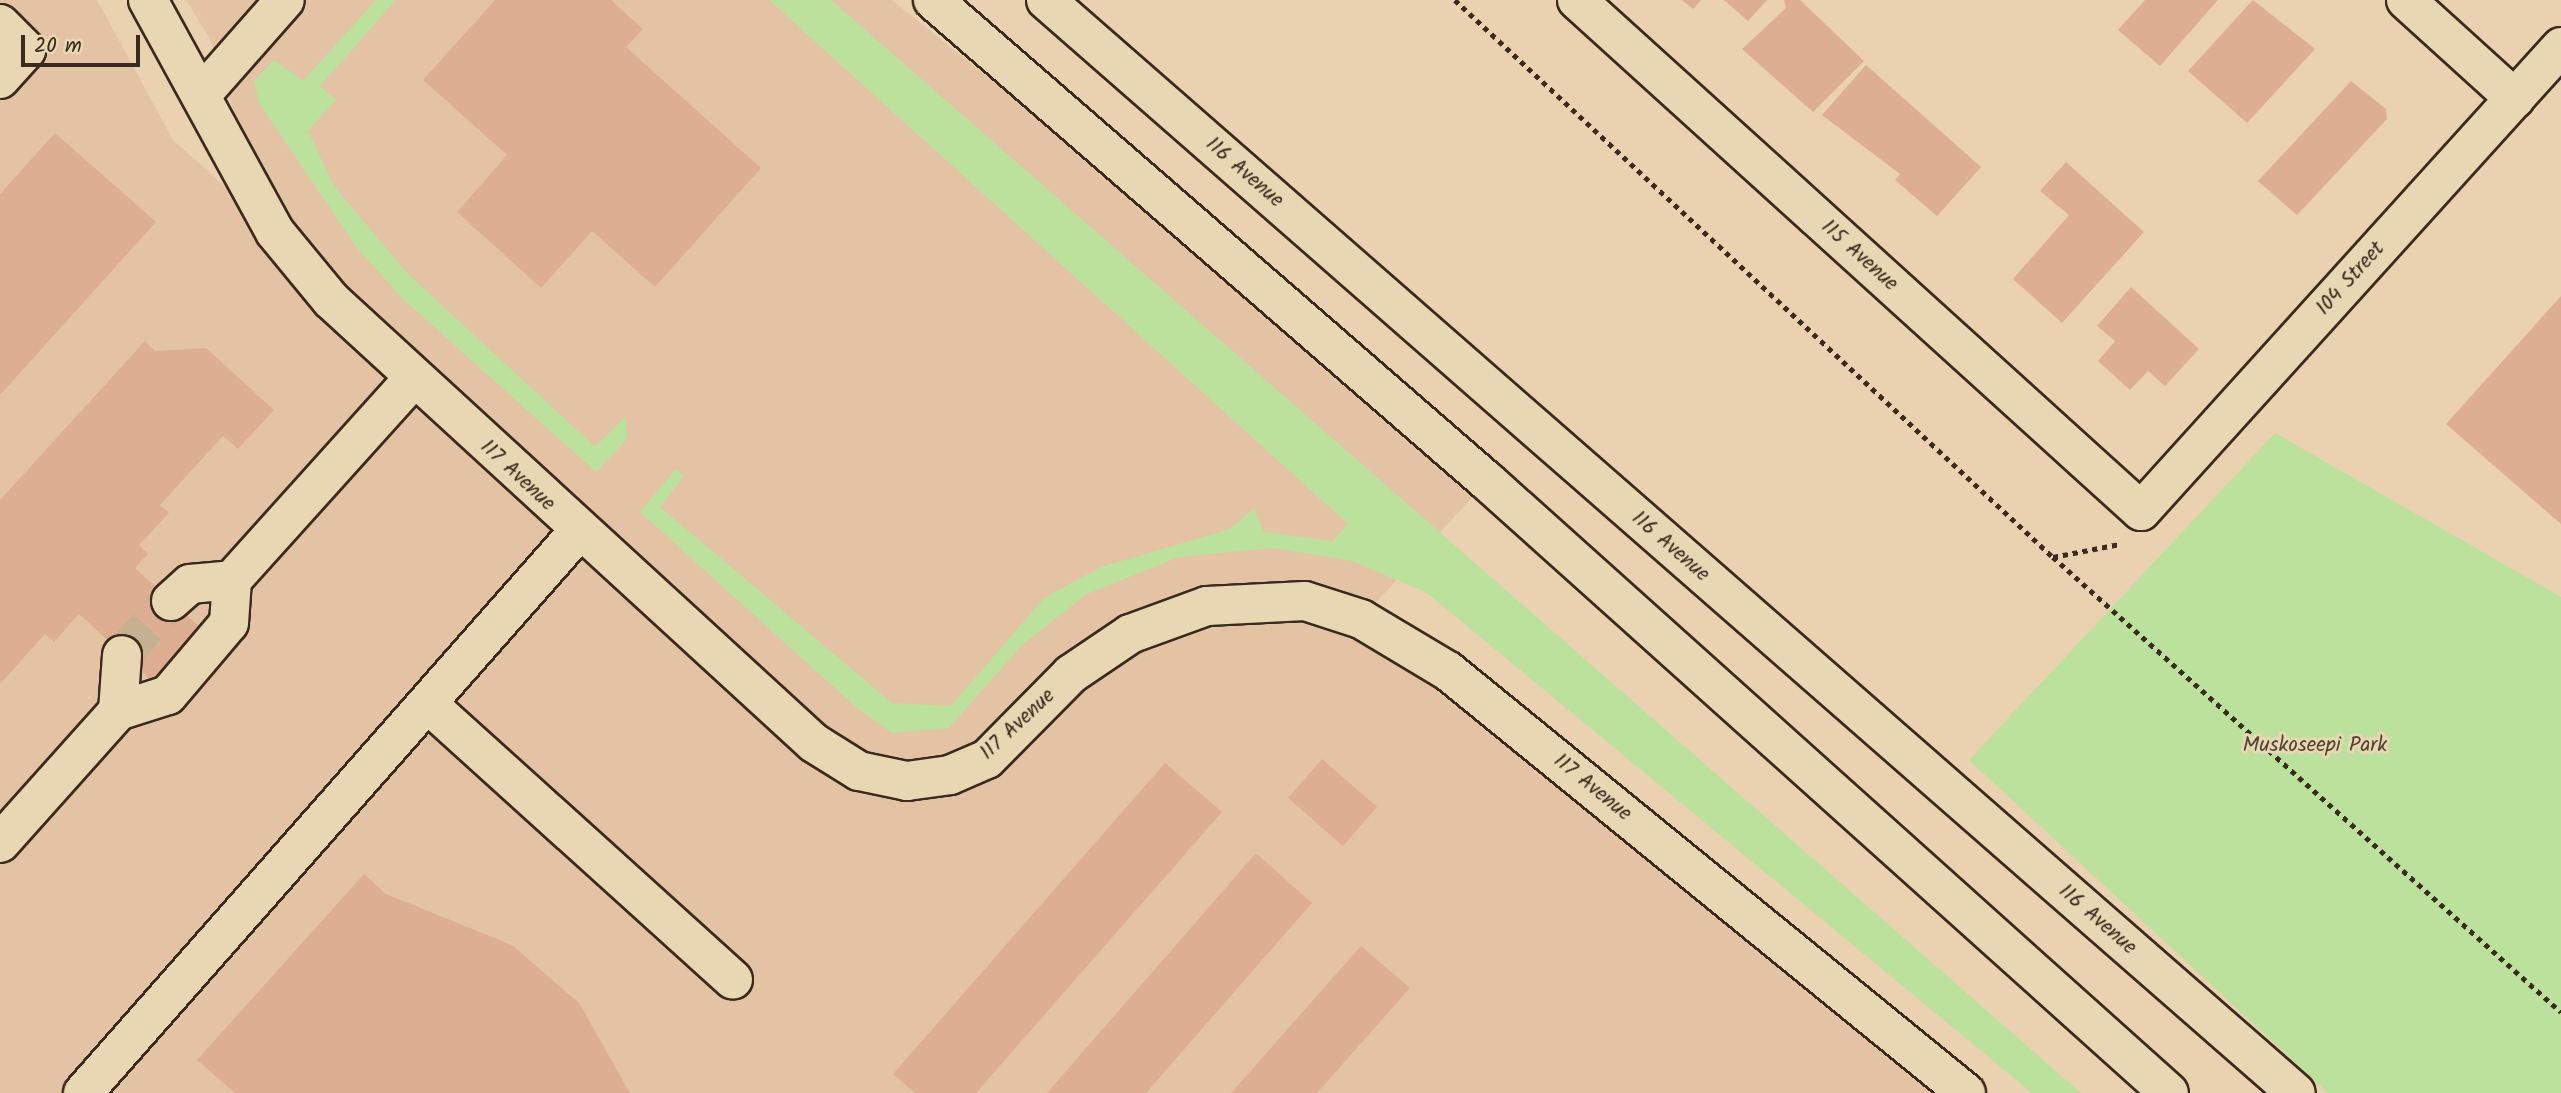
<!DOCTYPE html>
<style>
body{margin:0}
#map{position:relative;width:2561px;height:1093px;overflow:hidden;background:#ead1af;font-family:Kalam,sans-serif}
div>[style]{position:absolute}
.built>*{inset:0;background:#e3c3a4}
.green>*{inset:0;background:#bbe19c}
.building>*{inset:0;background:#deae93}
.minor-tunnel>*{height:38px;margin-top:-19px;transform-origin:0;background:repeating-linear-gradient(90deg,#c7b092 0 38px,transparent 0 57px)}
.path>*{height:4.5px;margin-top:-2.25px;transform-origin:0;background:repeating-linear-gradient(90deg,#3b2a1e 0 5px,transparent 0 10px)}
.roads{filter:drop-shadow(2px 0 #3b2a1e) drop-shadow(-2px 0 #3b2a1e) drop-shadow(0 2px #3b2a1e) drop-shadow(0 -2px #3b2a1e)}
.minor>*{height:38px;margin:-19px;padding:0 19px;transform-origin:19px;border-radius:19px;background:#e9d7b4}
.major>*{height:38px;margin:-19px;padding:0 19px;transform-origin:19px;border-radius:19px;background:#e9d7b4}
span{translate:-50% -50%;white-space:nowrap;text-align:center;line-height:1.15;-webkit-text-stroke:6px #e9d7b4;paint-order:stroke}
.street-label{font-size:21px;color:#3b2a1e}
.park-label{font-size:21px;color:#4e4531}
.scale{position:absolute;left:21px;top:35px;width:119px;height:32px;box-sizing:border-box;border:4px solid #3b2a1e;border-top:0;padding-left:9px;font-size:21px;line-height:24px;white-space:nowrap;color:#3b2a1e;-webkit-text-stroke:5px #e9d7b4;paint-order:stroke}
</style>
<div id="map">
<div class="built">
<i style="clip-path:polygon(0 0,97px 0,173px 140px,274px 230px,209px 37px,186px 0,892px 0,1487px 481px,1361px 619px,1966px 1093px,0 1093px)"></i>
</div>
<div class="green">
<i style="clip-path:polygon(376px 0,396px 0,320px 86px,336px 100px,308px 131px,334px 186px,408px 274px,595px 447px,626px 416px,627px 439px,596px 472px,403px 299px,357px 248px,259px 103px,254px 81px,274px 60px,303px 81px)"></i>
<i style="clip-path:polygon(769px 0,831px 0,2081px 1093px,2032px 1093px,1427px 593px,1352px 561px,1273px 548px,1179px 557px,1087px 594px,1022px 645px,949px 728px,892px 733px,856px 707px,640px 512px,676px 469px,684px 476px,660px 507px,892px 703px,951px 706px,1044px 598px,1101px 567px,1230px 529px,1254px 508px,1264px 532px,1333px 541px,1348px 524px)"></i>
<i style="clip-path:polygon(2275px 433px,2561px 597px,2561px 1093px,2328px 1093px,1969px 760px)"></i>
</div>
<div class="building">
<i style="clip-path:polygon(495px 0,611px 0,643px 29px,626px 47px,761px 168px,655px 287px,592px 231px,541px 288px,457px 212px,507px 155px,423px 80px)"></i>
<i style="clip-path:polygon(1682px 0,1701px 0,1693px 9px)"></i>
<i style="clip-path:polygon(1724px 0,1767px 0,1748px 21px)"></i>
<i style="clip-path:polygon(1784px 0,1800px 0,1864px 61px,1813px 112px,1742px 49px,1786px 8px)"></i>
<i style="clip-path:polygon(2145px 0,2218px 0,2160px 66px,2118px 30px)"></i>
<i style="clip-path:polygon(2253px 0,2315px 49px,2247px 123px,2188px 71px)"></i>
<i style="clip-path:polygon(1866px 65px,1981px 167px,1937px 216px,1895px 180px,1900px 174px,1822px 115px)"></i>
<i style="clip-path:polygon(2351px 81px,2386px 109px,2387px 119px,2297px 215px,2258px 181px)"></i>
<i style="clip-path:polygon(55px 133px,156px 222px,0 395px,0 194px)"></i>
<i style="clip-path:polygon(2066px 162px,2144px 232px,2062px 323px,2013px 279px,2069px 215px,2040px 191px)"></i>
<i style="clip-path:polygon(2131px 287px,2199px 349px,2165px 386px,2148px 371px,2130px 390px,2098px 361px,2115px 341px,2097px 326px)"></i>
<i style="clip-path:polygon(2561px 296px,2561px 524px,2446px 424px)"></i>
<i style="clip-path:polygon(145px 341px,155px 351px,206px 348px,274px 410px,238px 449px,223px 436px,160px 505px,169px 513px,139px 545px,148px 554px,135px 568px,203px 630px,154px 683px,79px 614px,54px 642px,45px 634px,0 684px,0 500px)"></i>
<i style="clip-path:polygon(1322px 759px,1377px 807px,1343px 846px,1288px 798px)"></i>
<i style="clip-path:polygon(1165px 763px,1222px 812px,976px 1093px,915px 1093px,893px 1074px)"></i>
<i style="clip-path:polygon(1256px 853px,1312px 903px,1146px 1093px,1047px 1093px)"></i>
<i style="clip-path:polygon(364px 874px,386px 894px,512px 945px,579px 1003px,630px 1093px,235px 1093px,197px 1060px)"></i>
<i style="clip-path:polygon(1361px 946px,1410px 988px,1317px 1093px,1231px 1093px)"></i>
</div>
<div class="minor-tunnel">
<i style="left:122px;top:655px;width:73px;rotate:-47.8deg"></i>
</div>
<div class="path">
<i style="left:1455px;top:0;width:817px;rotate:42.97deg"></i>
<i style="left:2053px;top:557px;width:682px;rotate:41.85deg"></i>
<i style="left:2053px;top:557px;width:68px;rotate:-11deg"></i>
</div>
<div class="roads">
<div class="minor">
<i style="left:148px;top:0;width:264px;rotate:61.3deg"></i>
<i style="left:275px;top:232px;width:88px;rotate:50.5deg"></i>
<i style="left:331px;top:300px;width:655px;rotate:42.53deg"></i>
<i style="left:814px;top:743px;width:53px;rotate:31.9deg"></i>
<i style="left:859px;top:771px;width:49px;rotate:11.8deg"></i>
<i style="left:907px;top:781px;width:43px;rotate:-7.9deg"></i>
<i style="left:950px;top:775px;width:40px;rotate:-23.4deg"></i>
<i style="left:987px;top:759px;width:120px;rotate:-45.3deg"></i>
<i style="left:1071px;top:674px;width:71px;rotate:-34.1deg"></i>
<i style="left:1130px;top:634px;width:82px;rotate:-20deg"></i>
<i style="left:1207px;top:606px;width:98px;rotate:-2.9deg"></i>
<i style="left:1305px;top:601px;width:59px;rotate:17.8deg"></i>
<i style="left:1361px;top:619px;width:101px;rotate:30.9deg"></i>
<i style="left:1448px;top:671px;width:668px;rotate:39.17deg"></i>
<i style="left:1577px;top:0;width:761px;rotate:42.18deg"></i>
<i style="left:2141px;top:511px;width:626px;rotate:-47.85deg"></i>
<i style="left:2406px;top:0;width:147px;rotate:42.2deg"></i>
<i style="left:0;top:24px;width:37px;rotate:45deg"></i>
<i style="left:26px;top:50px;width:39px;rotate:132deg"></i>
<i style="left:202px;top:94px;width:125px;rotate:-48.6deg"></i>
<i style="left:171px;top:601px;width:25px;rotate:-42deg"></i>
<i style="left:190px;top:584px;width:42px;rotate:-5.4deg"></i>
<i style="left:232px;top:580px;width:269px;rotate:-48deg"></i>
<i style="left:428px;top:704px;width:411px;rotate:42.1deg"></i>
<i style="left:118px;top:711px;width:52px;rotate:-17.7deg"></i>
<i style="left:168px;top:695px;width:94px;rotate:-49.7deg"></i>
<i style="left:229px;top:623px;width:43px;rotate:-86deg"></i>
<i style="left:0;top:843px;width:177px;rotate:-48.2deg"></i>
<i style="left:118px;top:711px;width:56px;rotate:-85.9deg"></i>
<i style="left:83px;top:1093px;width:748px;rotate:-48.58deg"></i>
</div>
<div class="major">
<i style="left:933px;top:0;width:734px;rotate:40.97deg"></i>
<i style="left:1487px;top:481px;width:916px;rotate:41.9deg"></i>
<i style="left:1046px;top:0;width:1660px;rotate:41.17deg"></i>
</div>
</div>
<div class="street-label">
<span style="left:1244px;top:173px;rotate:41deg">116 Avenue</span>
<span style="left:1859px;top:256px;rotate:42deg">115 Avenue</span>
<span style="left:2351px;top:279px;rotate:-48deg">104 Street</span>
<span style="left:517px;top:476px;rotate:43deg">117 Avenue</span>
<span style="left:1670px;top:547px;rotate:41deg">116 Avenue</span>
<span style="left:1018px;top:725px;rotate:-43deg">117 Avenue</span>
<span style="left:1592px;top:788px;rotate:39deg">117 Avenue</span>
<span style="left:2097px;top:920px;rotate:41deg">116 Avenue</span>
</div>
<div class="park-label">
<span style="left:2315px;top:746px">Muskoseepi Park</span>
</div>
<div class="scale">20 m</div>
</div>
